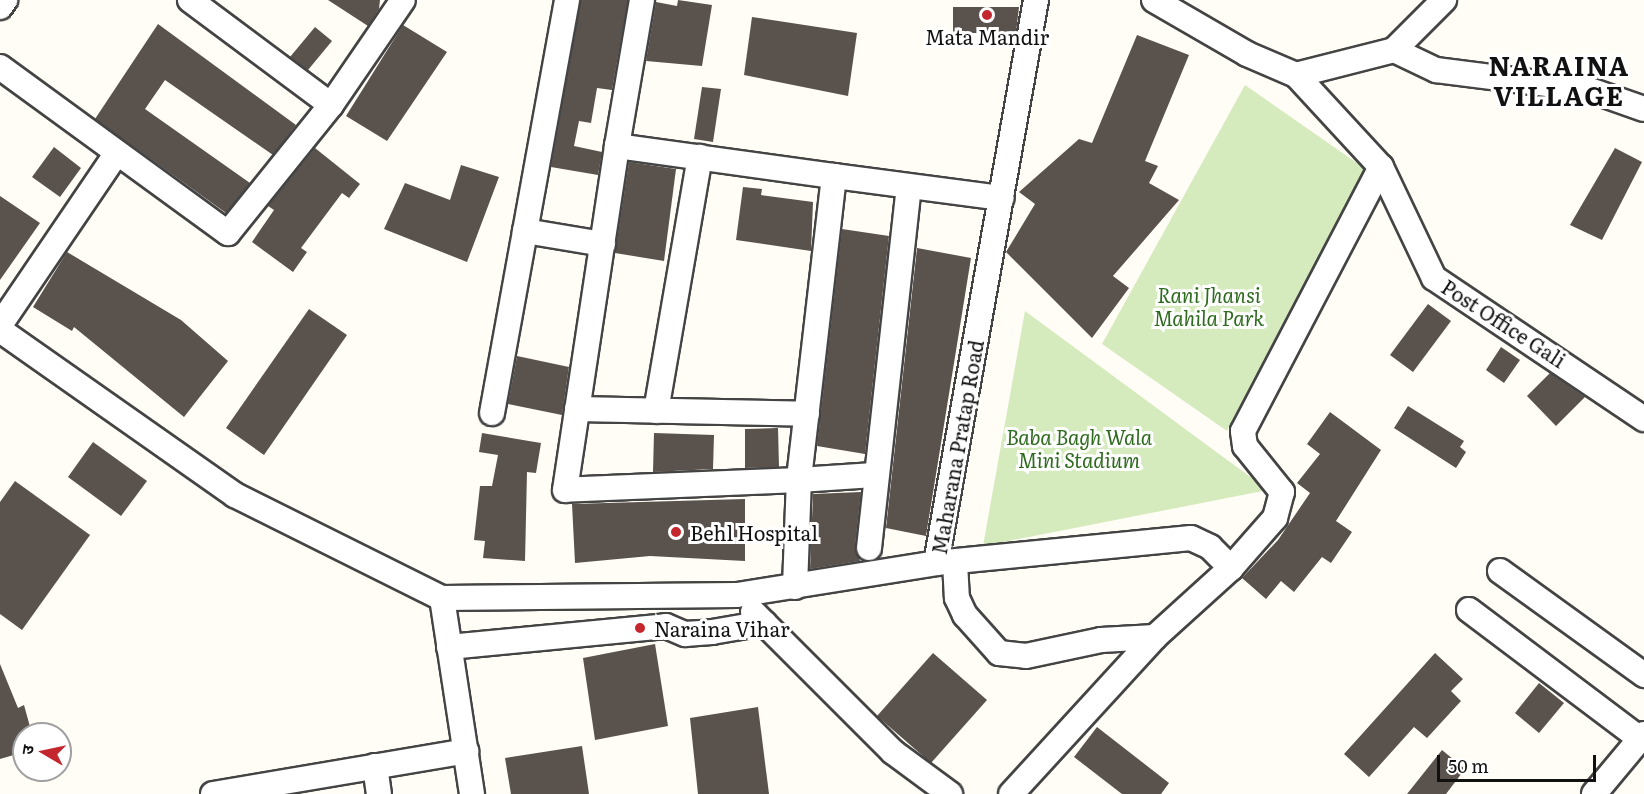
<!DOCTYPE html>
<meta charset="utf-8">
<style>
body{margin:0}
#map{position:relative;width:1644px;height:794px;overflow:hidden;background:#fffdf5;font-family:Literata,"Noto Sans Devanagari",serif}
div>[style]{position:absolute}
.green>*{inset:0;background:#d5ebbd}
.building>*{inset:0;background:#5a524d}
.roads{filter:drop-shadow(2px 0 #444) drop-shadow(-2px 0 #444) drop-shadow(0 2px #444) drop-shadow(0 -2px #444)}
.minor>*{height:24px;margin:-12px;padding:0 12px;transform-origin:12px;border-radius:12px;background:#fff}
.dots>*{width:16px;height:16px;translate:-50% -50%;box-sizing:border-box;border:3px solid #fff;border-radius:50%}
span{translate:-50% -50%;white-space:nowrap;text-align:center;line-height:1.15;-webkit-text-stroke:6px #fff;paint-order:stroke}
.poi-label{font-size:20px;color:#111}
.left{translate:0 -50%;text-align:left}
.park-label{font-size:20px;color:#2f6b1f;font-style:italic}
.street-label{font-size:20px;color:#111}
.district-label{font-size:26px;color:#111;font-weight:700;letter-spacing:1.5px}
.north{position:absolute;left:12px;top:722px;width:60px;height:60px;box-sizing:border-box;background:#fff;border:2px solid #a0a0a0;border-radius:50%;rotate:279deg;font-size:16px;font-weight:700;line-height:24px;text-align:center;color:#111}
.north::after{content:'';display:block;margin:auto;width:21px;height:27px;background:#c4262e;clip-path:polygon(50% 0,100% 100%,50% 72%,0 100%)}
.scale{position:absolute;left:1437px;top:755px;width:159px;height:27px;box-sizing:border-box;border:3px solid #111;border-top:0;padding-left:8px;font-size:18px;line-height:21px;white-space:nowrap;color:#111;-webkit-text-stroke:4px #fff;paint-order:stroke}
</style>
<div id="map">
<div class="green">
<i style="clip-path:polygon(1245px 85px,1367px 170px,1227px 431px,1102px 344px)"></i>
<i style="clip-path:polygon(1025px 311px,1268px 490px,983px 546px)"></i>
</div>
<div class="building">
<i style="clip-path:polygon(328px 0,380px 0,379px 9px,368px 26px)"></i>
<i style="clip-path:polygon(581px 0,628px 0,612px 90px,597px 88px,591px 123px,579px 121px,574px 146px,602px 152px,598px 175px,551px 167px)"></i>
<i style="clip-path:polygon(678px 0,712px 5px,702px 66px,646px 61px,656px 2px,677px 6px)"></i>
<i style="clip-path:polygon(953px 7px,1019px 7px,1016px 33px,953px 33px)"></i>
<i style="clip-path:polygon(752px 17px,857px 33px,848px 96px,744px 75px)"></i>
<i style="clip-path:polygon(158px 24px,296px 125px,273px 155px,165px 80px,145px 109px,250px 183px,226px 213px,95px 119px)"></i>
<i style="clip-path:polygon(403px 25px,447px 52px,387px 141px,346px 116px)"></i>
<i style="clip-path:polygon(315px 27px,332px 41px,308px 70px,290px 57px)"></i>
<i style="clip-path:polygon(1137px 35px,1189px 55px,1145px 161px,1158px 166px,1149px 183px,1179px 200px,1113px 276px,1129px 288px,1092px 338px,1006px 252px,1035px 204px,1019px 192px,1079px 139px,1092px 143px)"></i>
<i style="clip-path:polygon(702px 87px,721px 89px,713px 142px,694px 139px)"></i>
<i style="clip-path:polygon(54px 147px,81px 168px,60px 197px,32px 177px)"></i>
<i style="clip-path:polygon(315px 148px,360px 184px,349px 198px,342px 193px,301px 248px,307px 252px,293px 272px,252px 242px,274px 210px,268px 206px)"></i>
<i style="clip-path:polygon(1615px 148px,1642px 162px,1602px 240px,1570px 225px)"></i>
<i style="clip-path:polygon(629px 162px,676px 169px,664px 261px,615px 253px)"></i>
<i style="clip-path:polygon(461px 165px,499px 177px,467px 262px,384px 229px,405px 183px,450px 200px)"></i>
<i style="clip-path:polygon(743px 187px,762px 189px,761px 195px,813px 202px,811px 251px,736px 240px)"></i>
<i style="clip-path:polygon(0 196px,40px 223px,0 280px)"></i>
<i style="clip-path:polygon(842px 229px,889px 236px,865px 454px,817px 446px)"></i>
<i style="clip-path:polygon(917px 248px,971px 258px,926px 536px,886px 528px)"></i>
<i style="clip-path:polygon(67px 252px,181px 320px,228px 361px,184px 417px,74px 327px,72px 331px,33px 307px)"></i>
<i style="clip-path:polygon(1428px 304px,1451px 321px,1413px 372px,1390px 355px)"></i>
<i style="clip-path:polygon(309px 309px,347px 335px,264px 455px,226px 428px)"></i>
<i style="clip-path:polygon(1501px 347px,1520px 360px,1504px 383px,1486px 370px)"></i>
<i style="clip-path:polygon(517px 356px,569px 367px,562px 415px,508px 404px)"></i>
<i style="clip-path:polygon(1550px 373px,1585px 397px,1556px 426px,1527px 396px)"></i>
<i style="clip-path:polygon(1408px 406px,1464px 441px,1460px 447px,1466px 452px,1456px 468px,1394px 428px)"></i>
<i style="clip-path:polygon(1330px 412px,1381px 450px,1336px 521px,1352px 532px,1331px 563px,1322px 557px,1294px 592px,1281px 581px,1266px 599px,1242px 578px,1278px 540px,1310px 493px,1297px 483px,1320px 454px,1307px 444px)"></i>
<i style="clip-path:polygon(778px 428px,779px 467px,745px 468px,745px 429px)"></i>
<i style="clip-path:polygon(482px 433px,541px 443px,536px 473px,527px 472px,525px 561px,483px 558px,485px 541px,474px 540px,480px 486px,492px 486px,498px 455px,479px 452px)"></i>
<i style="clip-path:polygon(654px 433px,714px 435px,713px 469px,653px 472px)"></i>
<i style="clip-path:polygon(93px 442px,147px 481px,121px 516px,68px 477px)"></i>
<i style="clip-path:polygon(15px 481px,90px 535px,22px 630px,0 614px,0 502px)"></i>
<i style="clip-path:polygon(861px 492px,855px 546px,860px 561px,810px 569px,813px 494px)"></i>
<i style="clip-path:polygon(745px 499px,745px 561px,650px 556px,575px 563px,572px 504px)"></i>
<i style="clip-path:polygon(655px 644px,668px 726px,595px 740px,583px 658px)"></i>
<i style="clip-path:polygon(933px 653px,987px 700px,931px 763px,877px 716px)"></i>
<i style="clip-path:polygon(1435px 653px,1463px 679px,1451px 691px,1461px 701px,1427px 738px,1414px 727px,1369px 777px,1344px 754px)"></i>
<i style="clip-path:polygon(0 664px,18px 708px,24px 705px,32px 734px,24px 734px,24px 752px,0 759px)"></i>
<i style="clip-path:polygon(1539px 683px,1564px 703px,1539px 733px,1515px 713px)"></i>
<i style="clip-path:polygon(758px 707px,769px 794px,698px 794px,690px 718px)"></i>
<i style="clip-path:polygon(1097px 727px,1169px 783px,1161px 794px,1122px 794px,1074px 757px)"></i>
<i style="clip-path:polygon(582px 746px,589px 794px,511px 794px,505px 758px)"></i>
<i style="clip-path:polygon(1442px 750px,1465px 769px,1446px 794px,1407px 794px)"></i>
</div>
<div class="roads">
<div class="minor">
<i style="left:1154px;top:0;width:108px;rotate:30.1deg"></i>
<i style="left:1247px;top:54px;width:53px;rotate:23.2deg"></i>
<i style="left:1296px;top:75px;width:125px;rotate:47.3deg"></i>
<i style="left:1381px;top:167px;width:123px;rotate:64.5deg"></i>
<i style="left:1434px;top:278px;width:253px;rotate:33.9deg"></i>
<i style="left:0;top:7px;width:9px;rotate:-54deg"></i>
<i style="left:1394px;top:50px;width:47px;rotate:25.5deg"></i>
<i style="left:1436px;top:70px;width:152px;rotate:7.2deg"></i>
<i style="left:1587px;top:89px;width:60px;rotate:19.3deg"></i>
<i style="left:0;top:67px;width:282px;rotate:36.1deg"></i>
<i style="left:228px;top:233px;width:164px;rotate:-51.2deg"></i>
<i style="left:331px;top:105px;width:176px;rotate:-143.3deg"></i>
<i style="left:1296px;top:75px;width:101px;rotate:-14.3deg"></i>
<i style="left:1394px;top:50px;width:71px;rotate:-45deg"></i>
<i style="left:331px;top:105px;width:127px;rotate:-55.6deg"></i>
<i style="left:617px;top:146px;width:219px;rotate:7.9deg"></i>
<i style="left:834px;top:176px;width:306px;rotate:96.6deg"></i>
<i style="left:799px;top:480px;width:234px;rotate:177.6deg"></i>
<i style="left:565px;top:490px;width:348px;rotate:-81.4deg"></i>
<i style="left:617px;top:146px;width:148px;rotate:-80.3deg"></i>
<i style="left:834px;top:176px;width:169px;rotate:7.5deg"></i>
<i style="left:525px;top:231px;width:79px;rotate:9.5deg"></i>
<i style="left:0;top:325px;width:207px;rotate:-55.8deg"></i>
<i style="left:0;top:330px;width:287px;rotate:35.1deg"></i>
<i style="left:235px;top:495px;width:231px;rotate:26.5deg"></i>
<i style="left:577px;top:409px;width:230px;rotate:1.2deg"></i>
<i style="left:656px;top:411px;width:258px;rotate:-80.2deg"></i>
<i style="left:492px;top:413px;width:420px;rotate:-79.7deg"></i>
<i style="left:869px;top:548px;width:363px;rotate:-83.7deg"></i>
<i style="left:955px;top:562px;width:36px;rotate:87deg"></i>
<i style="left:957px;top:598px;width:19px;rotate:65deg"></i>
<i style="left:965px;top:615px;width:51px;rotate:48.2deg"></i>
<i style="left:999px;top:653px;width:27px;rotate:6deg"></i>
<i style="left:1026px;top:656px;width:77px;rotate:-12deg"></i>
<i style="left:1101px;top:640px;width:54px;rotate:-3.2deg"></i>
<i style="left:936px;top:563px;width:256px;rotate:-5.6deg"></i>
<i style="left:1191px;top:538px;width:21px;rotate:25deg"></i>
<i style="left:1210px;top:547px;width:30px;rotate:45deg"></i>
<i style="left:1231px;top:568px;width:103px;rotate:137.8deg"></i>
<i style="left:1155px;top:637px;width:213px;rotate:132.5deg"></i>
<i style="left:1231px;top:568px;width:67px;rotate:-48.7deg"></i>
<i style="left:1275px;top:518px;width:27px;rotate:-75deg"></i>
<i style="left:1282px;top:492px;width:59px;rotate:-128.8deg"></i>
<i style="left:1245px;top:446px;width:15px;rotate:-98deg"></i>
<i style="left:1243px;top:431px;width:298px;rotate:-62.4deg"></i>
<i style="left:1500px;top:571px;width:178px;rotate:35.8deg"></i>
<i style="left:795px;top:587px;width:107px;rotate:-87.9deg"></i>
<i style="left:799px;top:480px;width:75px;rotate:-3.8deg"></i>
<i style="left:1469px;top:610px;width:214px;rotate:37deg"></i>
<i style="left:753px;top:612px;width:198px;rotate:45deg"></i>
<i style="left:893px;top:752px;width:71px;rotate:36.4deg"></i>
<i style="left:449px;top:647px;width:218px;rotate:-5.5deg"></i>
<i style="left:666px;top:626px;width:21px;rotate:23deg"></i>
<i style="left:685px;top:634px;width:27px;rotate:-4deg"></i>
<i style="left:712px;top:632px;width:53px;rotate:-9.8deg"></i>
<i style="left:375px;top:766px;width:28px;rotate:82deg"></i>
<i style="left:213px;top:794px;width:257px;rotate:-9.6deg"></i>
<i style="left:472px;top:794px;width:198px;rotate:-98.7deg"></i>
<i style="left:442px;top:598px;width:295px;rotate:-0.6deg"></i>
<i style="left:737px;top:595px;width:202px;rotate:-9.1deg"></i>
<i style="left:936px;top:563px;width:572px;rotate:-79.93deg"></i>
<i style="left:1594px;top:794px;width:78px;rotate:-50.2deg"></i>
</div>
</div>
<div class="dots">
<i style="left:987px;top:15px;background:#c4262e"></i>
<i style="left:676px;top:532px;background:#c4262e"></i>
<i style="left:640px;top:628px;background:#c4262e"></i>
</div>
<div class="poi-label">
<span style="left:987px;top:36px">Mata Mandir</span>
<span class="left" style="left:690px;top:532px">Behl Hospital</span>
<span class="left" style="left:654px;top:628px">Naraina Vihar</span>
</div>
<div class="park-label">
<span style="left:1209px;top:306px">Rani Jhansi<br>Mahila Park</span>
<span style="left:1079px;top:448px">Baba Bagh Wala<br>Mini Stadium</span>
</div>
<div class="street-label">
<span style="left:1504px;top:323px;rotate:33deg">Post Office Gali</span>
<span style="left:957px;top:447px;rotate:-80deg">Maharana Pratap Road</span>
</div>
<div class="district-label">
<span style="left:1559px;top:80px">NARAINA<br>VILLAGE</span>
</div>
<div class="north">उ</div>
<div class="scale">50 m</div>
</div>
